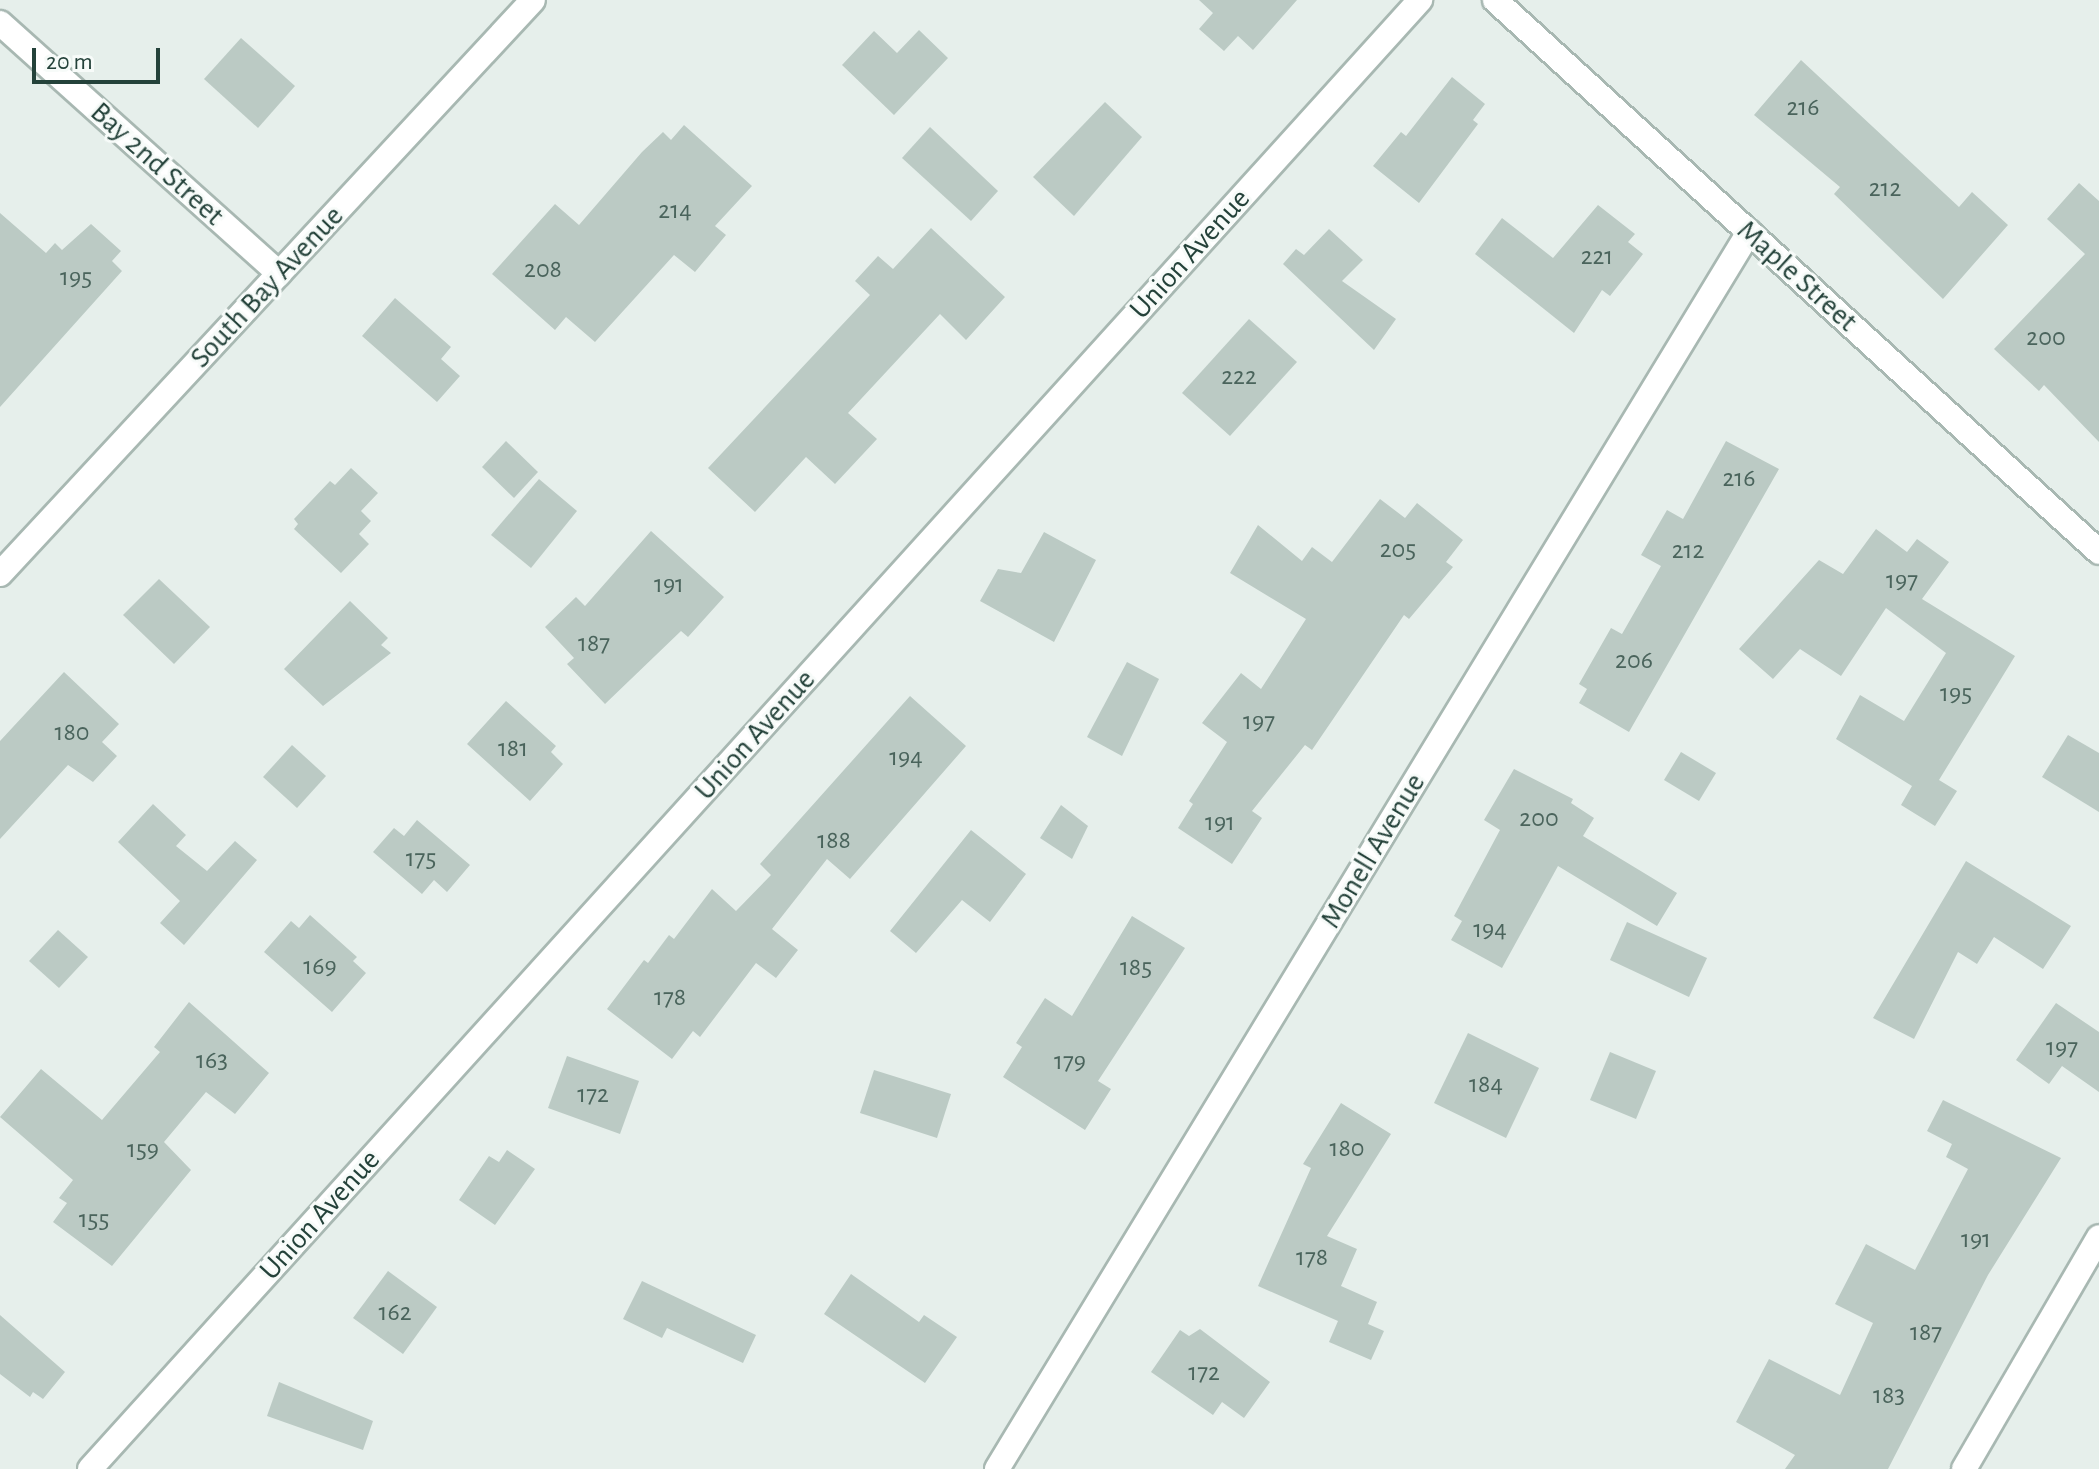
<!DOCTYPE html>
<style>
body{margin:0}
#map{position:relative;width:2099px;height:1469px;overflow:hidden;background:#e6efeb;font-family:"Alegreya Sans",sans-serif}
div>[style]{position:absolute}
.building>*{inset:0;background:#bbcac4}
.roads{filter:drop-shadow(2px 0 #a8b8b2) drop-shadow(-2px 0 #a8b8b2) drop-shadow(0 2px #a8b8b2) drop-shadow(0 -2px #a8b8b2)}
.minor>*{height:24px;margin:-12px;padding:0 12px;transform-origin:12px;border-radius:12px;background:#fff}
.tertiary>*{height:24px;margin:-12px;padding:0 12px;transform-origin:12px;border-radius:12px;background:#fff}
span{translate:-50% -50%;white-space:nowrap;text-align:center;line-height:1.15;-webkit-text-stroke:6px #f7fbf9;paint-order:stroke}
.number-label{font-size:26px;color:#4a645c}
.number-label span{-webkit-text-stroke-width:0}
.street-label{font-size:30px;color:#24423a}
.scale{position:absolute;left:32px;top:48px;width:128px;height:36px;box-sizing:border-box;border:4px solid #24423a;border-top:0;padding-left:10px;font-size:24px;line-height:28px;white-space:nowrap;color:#24423a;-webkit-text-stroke:6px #f7fbf9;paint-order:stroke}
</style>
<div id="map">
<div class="building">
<i style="clip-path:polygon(1199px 0,1297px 0,1253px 50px,1238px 36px,1224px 51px,1199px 29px,1213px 13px)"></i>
<i style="clip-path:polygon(919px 30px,948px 58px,894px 115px,842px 65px,874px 31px,897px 53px)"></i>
<i style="clip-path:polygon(241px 38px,295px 86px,258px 128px,204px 79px)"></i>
<i style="clip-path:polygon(1801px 60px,1959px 207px,1972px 192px,2008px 225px,1943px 299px,1834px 194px,1840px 187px,1754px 115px)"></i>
<i style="clip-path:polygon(1452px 77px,1485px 104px,1473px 120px,1478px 124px,1419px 203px,1373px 166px,1401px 132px,1406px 136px)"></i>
<i style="clip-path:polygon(1105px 102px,1142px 137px,1074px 216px,1033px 177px)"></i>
<i style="clip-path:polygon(684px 125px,752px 186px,715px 226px,726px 235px,695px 272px,674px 255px,595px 342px,566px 317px,555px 330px,492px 274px,555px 204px,579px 225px,642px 152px,663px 132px,671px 140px)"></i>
<i style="clip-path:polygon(930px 127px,998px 191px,971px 221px,902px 158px)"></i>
<i style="clip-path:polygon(2079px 183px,2099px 201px,2099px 442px,2044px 385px,2039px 391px,1994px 349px,2085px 254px,2047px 219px)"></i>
<i style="clip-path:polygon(1598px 205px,1635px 234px,1628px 242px,1643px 254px,1610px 296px,1602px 290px,1574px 333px,1475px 254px,1502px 218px,1553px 258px)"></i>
<i style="clip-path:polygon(0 213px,46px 253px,55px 243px,62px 250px,91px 224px,121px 251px,112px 261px,122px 271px,0 407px)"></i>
<i style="clip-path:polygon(931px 228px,1005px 297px,966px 340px,940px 314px,848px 413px,877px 439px,835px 484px,806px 457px,755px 512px,708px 468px,870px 295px,855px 281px,878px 256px,893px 269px)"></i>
<i style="clip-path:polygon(1329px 229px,1363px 260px,1342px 281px,1396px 319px,1374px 350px,1283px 264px,1296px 249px,1304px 255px)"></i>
<i style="clip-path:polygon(395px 298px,451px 347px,441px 359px,460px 376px,437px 402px,362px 336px)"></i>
<i style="clip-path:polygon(1249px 319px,1297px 362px,1230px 436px,1182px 393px)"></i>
<i style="clip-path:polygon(506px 441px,538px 472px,514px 498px,482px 467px)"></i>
<i style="clip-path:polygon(1726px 441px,1779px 469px,1629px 732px,1579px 703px,1587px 689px,1579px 684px,1611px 628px,1622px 634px,1661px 566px,1641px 555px,1667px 510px,1683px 519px)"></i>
<i style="clip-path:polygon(351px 468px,378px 493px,361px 511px,371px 521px,359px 534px,369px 544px,341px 573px,294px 529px,298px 524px,294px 519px,330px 481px,335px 485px)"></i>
<i style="clip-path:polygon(539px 479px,577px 511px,531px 568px,491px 535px)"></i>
<i style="clip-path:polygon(1380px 499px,1405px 518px,1417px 503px,1463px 540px,1446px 562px,1453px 567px,1409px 619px,1404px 615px,1312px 750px,1305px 745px,1252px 811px,1262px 818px,1232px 864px,1178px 828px,1193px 804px,1189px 801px,1227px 742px,1202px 723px,1241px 673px,1261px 689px,1306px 619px,1230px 573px,1258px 525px,1302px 561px,1312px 547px,1332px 562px)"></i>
<i style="clip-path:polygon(1876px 529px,1907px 552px,1917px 539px,1949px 562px,1922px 599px,2015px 656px,1939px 780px,1957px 791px,1935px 826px,1901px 805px,1912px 786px,1836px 739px,1860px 695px,1904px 721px,1946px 653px,1886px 608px,1841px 676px,1800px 649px,1773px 679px,1739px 649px,1819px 560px,1843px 574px)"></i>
<i style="clip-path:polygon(651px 531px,724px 597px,688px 637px,681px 631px,605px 704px,567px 664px,574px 658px,545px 627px,576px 597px,585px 606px)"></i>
<i style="clip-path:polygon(1044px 532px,1096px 560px,1054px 642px,980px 601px,998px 569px,1021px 573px)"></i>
<i style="clip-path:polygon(159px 579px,210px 627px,174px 664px,123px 615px)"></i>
<i style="clip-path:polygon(350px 601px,388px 638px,381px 645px,391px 653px,323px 706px,284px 669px)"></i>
<i style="clip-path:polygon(1127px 662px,1159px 679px,1122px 756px,1087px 737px)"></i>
<i style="clip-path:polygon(64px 672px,119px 724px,102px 742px,117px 756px,93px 782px,68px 765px,0 839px,0 741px)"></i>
<i style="clip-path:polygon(910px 696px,966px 746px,850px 879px,827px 859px,772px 929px,798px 950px,776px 978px,756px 963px,700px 1037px,693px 1031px,672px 1059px,607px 1009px,644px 960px,648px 963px,669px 935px,674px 939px,712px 889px,736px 911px,771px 875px,760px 864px)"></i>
<i style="clip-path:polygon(506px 701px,556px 746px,551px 752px,563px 764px,530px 801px,467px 744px)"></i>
<i style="clip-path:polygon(2068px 735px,2099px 753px,2099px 812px,2042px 777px)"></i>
<i style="clip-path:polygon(292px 745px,326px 776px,297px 808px,263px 777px)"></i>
<i style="clip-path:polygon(1681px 752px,1716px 773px,1699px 801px,1664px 780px)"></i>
<i style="clip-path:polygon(1514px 769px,1573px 799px,1571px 803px,1594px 818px,1583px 836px,1677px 893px,1657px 926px,1558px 866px,1502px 968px,1451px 940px,1462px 921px,1454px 916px,1500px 830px,1484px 820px)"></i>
<i style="clip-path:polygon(153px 804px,186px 835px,176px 846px,207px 871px,235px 841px,257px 860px,184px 945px,160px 923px,180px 901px,118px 842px)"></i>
<i style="clip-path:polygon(1061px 805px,1088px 826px,1072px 859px,1040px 838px)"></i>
<i style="clip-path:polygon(417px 820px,470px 865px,447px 892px,434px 880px,422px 894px,373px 852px,394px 828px,404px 836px)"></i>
<i style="clip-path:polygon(971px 830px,1026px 874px,990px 922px,962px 900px,916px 953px,890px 931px)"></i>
<i style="clip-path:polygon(1966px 861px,2071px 926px,2043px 969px,1994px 937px,1977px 964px,1958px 952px,1914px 1039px,1873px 1018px)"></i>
<i style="clip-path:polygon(310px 915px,357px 957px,353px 961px,366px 973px,332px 1012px,264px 952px,291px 921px,299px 928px)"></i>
<i style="clip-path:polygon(1132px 916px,1185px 948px,1098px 1081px,1111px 1089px,1085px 1130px,1003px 1077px,1022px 1047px,1016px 1043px,1045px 998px,1072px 1016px)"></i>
<i style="clip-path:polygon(1627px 922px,1707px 958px,1689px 997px,1610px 960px)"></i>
<i style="clip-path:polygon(58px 930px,88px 957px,59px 988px,29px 961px)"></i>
<i style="clip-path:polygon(189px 1002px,269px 1073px,235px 1114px,206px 1092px,164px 1142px,191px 1170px,112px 1266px,53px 1222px,67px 1203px,59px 1198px,73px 1180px,0 1117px,41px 1069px,102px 1120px,160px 1052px,154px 1047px)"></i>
<i style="clip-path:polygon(2056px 1003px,2099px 1032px,2099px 1092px,2062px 1066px,2049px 1084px,2016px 1060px)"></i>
<i style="clip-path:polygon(1468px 1033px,1539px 1068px,1506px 1138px,1434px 1103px)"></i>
<i style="clip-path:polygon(1610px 1052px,1656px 1071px,1636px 1119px,1590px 1100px)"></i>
<i style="clip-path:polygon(567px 1056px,639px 1081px,620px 1134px,548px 1108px)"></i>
<i style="clip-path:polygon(874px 1070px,951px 1094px,937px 1138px,860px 1113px)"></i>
<i style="clip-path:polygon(1943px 1100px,2061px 1158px,1988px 1275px,1888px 1469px,1785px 1469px,1795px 1455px,1736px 1422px,1769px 1359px,1840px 1395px,1873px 1323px,1835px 1304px,1866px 1244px,1915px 1270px,1968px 1169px,1946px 1157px,1952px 1144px,1927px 1131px)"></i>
<i style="clip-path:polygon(1341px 1103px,1391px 1134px,1327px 1236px,1357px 1249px,1341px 1286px,1377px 1302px,1368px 1324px,1384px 1331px,1371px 1360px,1329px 1342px,1338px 1321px,1258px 1286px,1311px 1168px,1303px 1164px)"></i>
<i style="clip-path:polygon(507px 1150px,535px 1169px,495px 1225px,459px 1200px,489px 1156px,499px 1162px)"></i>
<i style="clip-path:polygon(388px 1271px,437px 1307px,403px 1354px,353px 1318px)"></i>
<i style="clip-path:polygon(851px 1274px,919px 1322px,924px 1315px,957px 1337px,925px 1383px,824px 1314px)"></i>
<i style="clip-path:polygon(642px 1281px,756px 1335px,743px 1363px,667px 1328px,662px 1338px,623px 1319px)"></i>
<i style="clip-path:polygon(0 1315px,65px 1372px,43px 1399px,33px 1392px,30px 1397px,0 1374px)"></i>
<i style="clip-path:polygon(1200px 1329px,1270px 1382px,1244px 1418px,1222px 1402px,1213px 1415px,1151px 1372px,1180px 1330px,1189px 1336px)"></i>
<i style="clip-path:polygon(279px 1382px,373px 1421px,363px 1450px,267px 1416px)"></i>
</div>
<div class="roads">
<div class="minor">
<i style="left:1495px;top:0;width:818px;rotate:42.42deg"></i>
<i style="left:0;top:23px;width:375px;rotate:41.9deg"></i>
<i style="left:90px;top:1469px;width:1982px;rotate:-47.84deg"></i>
<i style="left:997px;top:1469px;width:1448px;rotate:-58.7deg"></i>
<i style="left:1964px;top:1469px;width:268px;rotate:-59.8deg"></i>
</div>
<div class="tertiary">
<i style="left:0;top:574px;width:783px;rotate:-47.12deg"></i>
</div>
</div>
<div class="number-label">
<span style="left:1803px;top:108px">216</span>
<span style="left:1885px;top:189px">212</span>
<span style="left:675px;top:211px">214</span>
<span style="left:1597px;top:257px">221</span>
<span style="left:543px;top:270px">208</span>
<span style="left:76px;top:278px">195</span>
<span style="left:2046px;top:338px">200</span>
<span style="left:1239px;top:377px">222</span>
<span style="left:1739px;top:479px">216</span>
<span style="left:1398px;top:550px">205</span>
<span style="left:1688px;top:551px">212</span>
<span style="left:1902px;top:581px">197</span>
<span style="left:669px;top:585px">191</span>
<span style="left:594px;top:644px">187</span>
<span style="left:1634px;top:661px">206</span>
<span style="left:1956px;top:694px">195</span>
<span style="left:1259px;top:722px">197</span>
<span style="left:72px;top:733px">180</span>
<span style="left:513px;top:749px">181</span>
<span style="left:906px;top:758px">194</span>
<span style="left:1539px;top:819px">200</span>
<span style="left:1220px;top:823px">191</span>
<span style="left:834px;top:841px">188</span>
<span style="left:421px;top:859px">175</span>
<span style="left:1490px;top:930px">194</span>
<span style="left:320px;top:967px">169</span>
<span style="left:1136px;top:968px">185</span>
<span style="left:670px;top:998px">178</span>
<span style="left:2062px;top:1048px">197</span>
<span style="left:212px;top:1061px">163</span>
<span style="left:1070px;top:1062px">179</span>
<span style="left:1486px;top:1085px">184</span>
<span style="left:593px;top:1095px">172</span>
<span style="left:1347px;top:1149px">180</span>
<span style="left:143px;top:1150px">159</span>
<span style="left:94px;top:1220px">155</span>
<span style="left:1976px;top:1240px">191</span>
<span style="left:1312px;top:1258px">178</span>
<span style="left:395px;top:1313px">162</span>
<span style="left:1926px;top:1333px">187</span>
<span style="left:1204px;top:1373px">172</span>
<span style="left:1889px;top:1396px">183</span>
</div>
<div class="street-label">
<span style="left:157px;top:164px;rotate:42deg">Bay 2nd Street</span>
<span style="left:1190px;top:254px;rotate:-48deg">Union Avenue</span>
<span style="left:1797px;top:276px;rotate:42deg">Maple Street</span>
<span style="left:267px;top:287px;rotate:-47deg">South Bay Avenue</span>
<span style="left:755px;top:735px;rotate:-48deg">Union Avenue</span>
<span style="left:1373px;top:851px;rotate:-59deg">Monell Avenue</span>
<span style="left:320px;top:1215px;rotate:-48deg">Union Avenue</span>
</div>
<div class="scale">20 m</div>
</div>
